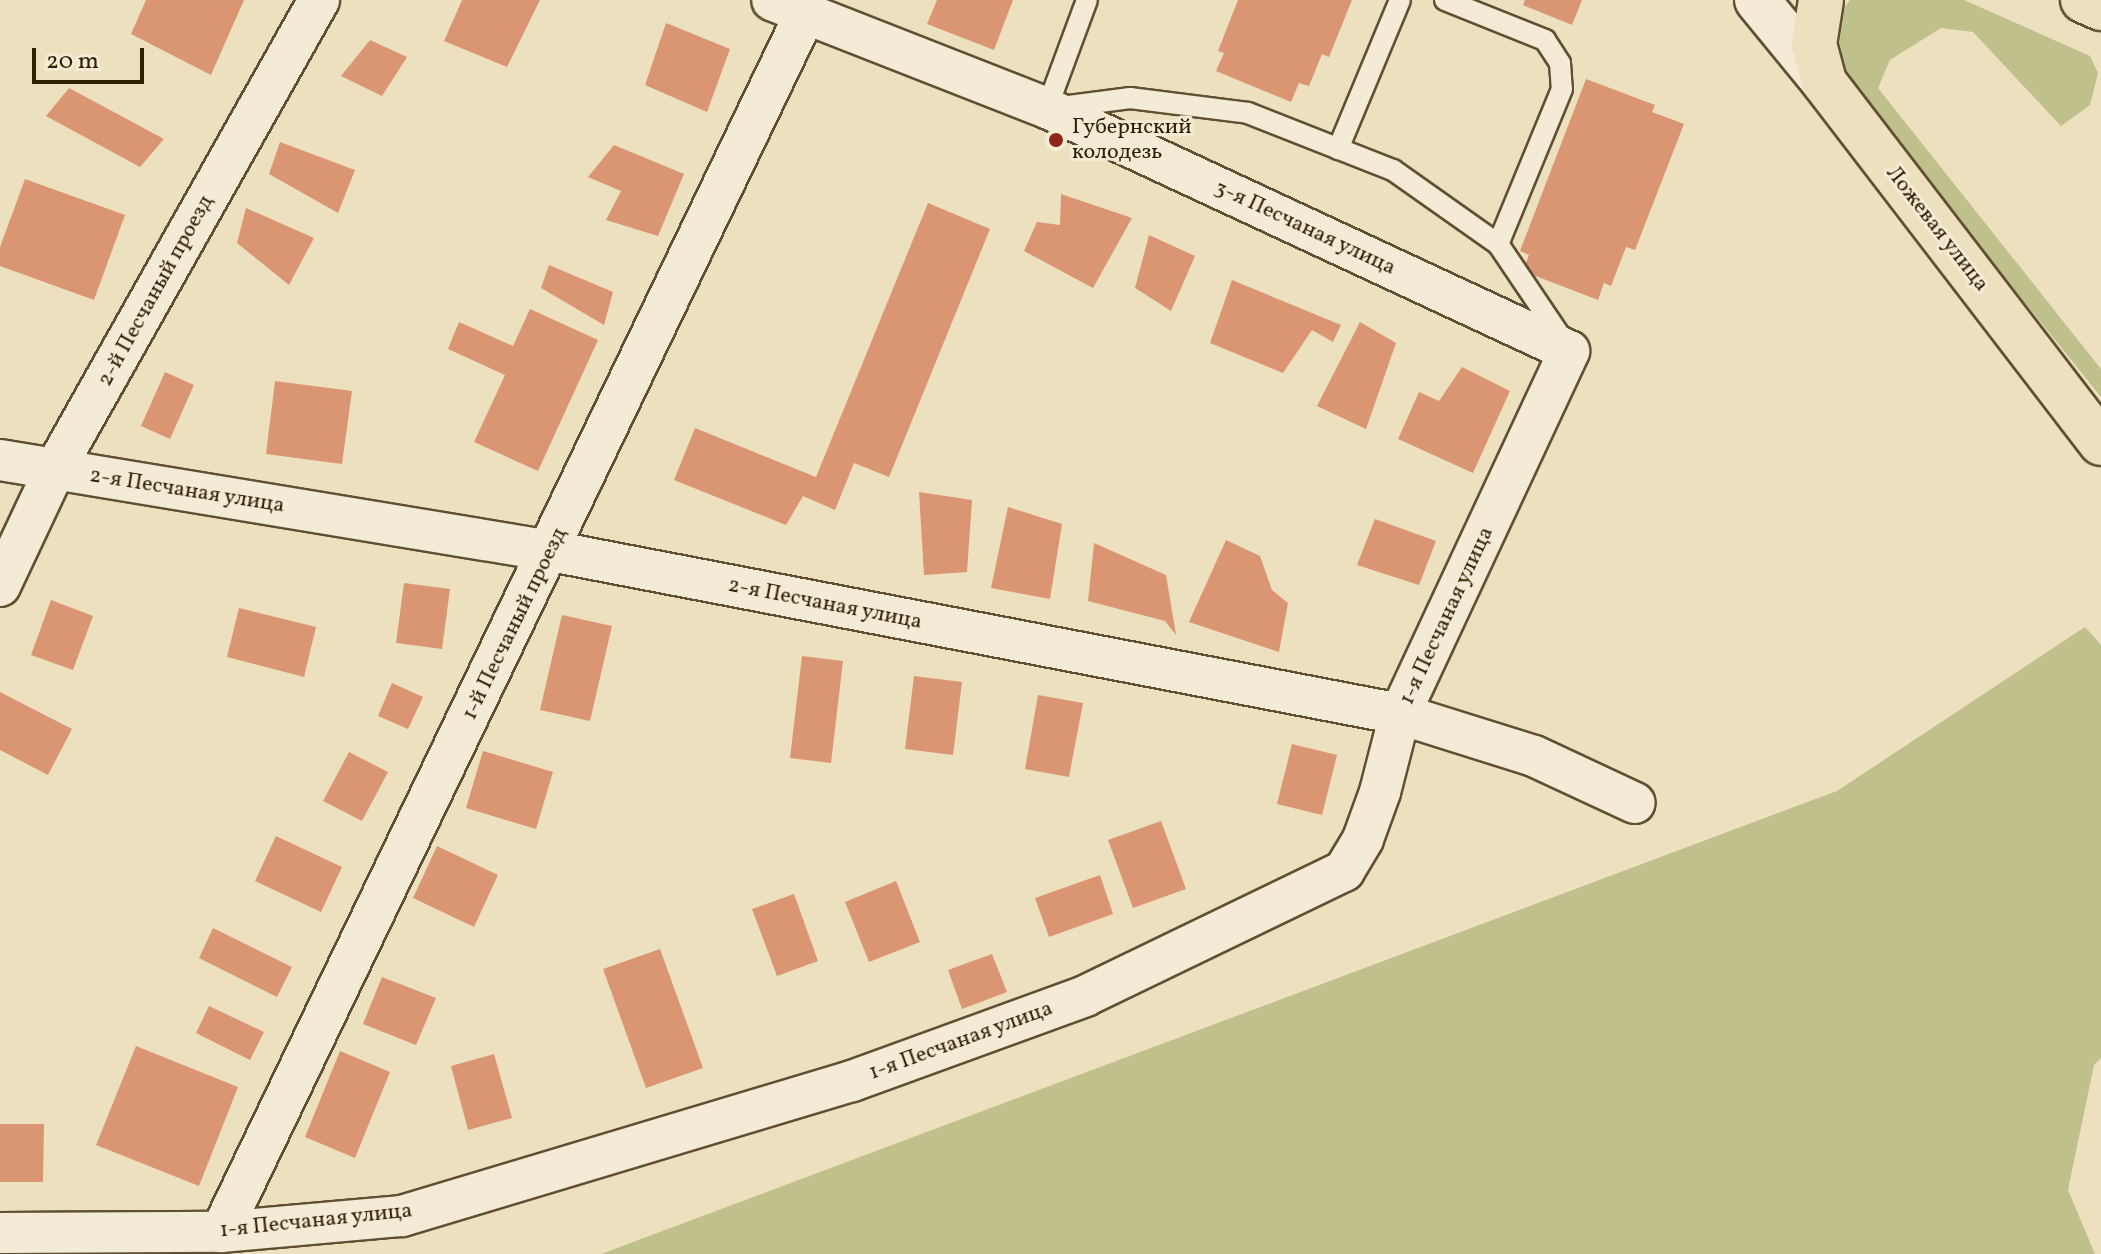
<!DOCTYPE html>
<meta charset="utf-8">
<style>
body{margin:0}
#map{position:relative;width:2101px;height:1254px;overflow:hidden;background:#ede0bf;font-family:Vollkorn,serif}
div>[style]{position:absolute}
.green>*{inset:0;background:#c0c08c}
.building>*{inset:0;background:#da9673}
.roads{filter:drop-shadow(2px 0 #604f33) drop-shadow(-2px 0 #604f33) drop-shadow(0 2px #604f33) drop-shadow(0 -2px #604f33)}
.lane>*{height:20px;margin:-10px;padding:0 10px;transform-origin:10px;border-radius:10px;background:#f3ebd5}
.street>*{height:40px;margin:-20px;padding:0 20px;transform-origin:20px;border-radius:20px;background:#f3ebd5}
.secondary>*{height:44px;margin:-22px;padding:0 22px;transform-origin:22px;border-radius:22px;background:#f3ebd5}
.primary>*{height:44px;margin:-22px;padding:0 22px;transform-origin:22px;border-radius:22px;background:#ede0bf}
.dots>*{width:22px;height:22px;translate:-50% -50%;box-sizing:border-box;border:4px solid #f3ebd5;border-radius:50%}
span{translate:-50% -50%;white-space:nowrap;text-align:center;line-height:1.15;-webkit-text-stroke:6px #f3ebd5;paint-order:stroke}
.poi-label{font-size:22px;color:#311f04}
.left{translate:0 -50%;text-align:left}
.street-label{font-size:22px;color:#311f04}
.scale{position:absolute;left:32px;top:48px;width:112px;height:36px;box-sizing:border-box;border:4px solid #311f04;border-top:0;padding-left:10px;font-size:24px;line-height:28px;white-space:nowrap;color:#311f04;-webkit-text-stroke:6px #f3ebd5;paint-order:stroke}
</style>
<div id="map">
<div class="green">
<i style="clip-path:polygon(1850px 0,1964px 0,2090px 56px,2098px 73px,2090px 105px,2061px 126px,1973px 32px,1941px 28px,1890px 60px,1878px 88px,2101px 369px,2101px 397px,1833px 65px,1836px 19px)"></i>
<i style="clip-path:polygon(2085px 627px,2101px 645px,2101px 1058px,2094px 1065px,2068px 1190px,2095px 1254px,601px 1254px,1837px 791px)"></i>
</div>
<div class="building">
<i style="clip-path:polygon(146px 0,244px 0,211px 75px,131px 34px)"></i>
<i style="clip-path:polygon(462px 0,540px 0,507px 67px,444px 41px)"></i>
<i style="clip-path:polygon(937px 0,1013px 0,994px 50px,927px 24px)"></i>
<i style="clip-path:polygon(1238px 0,1352px 0,1329px 57px,1322px 54px,1309px 86px,1299px 83px,1291px 102px,1216px 71px,1224px 53px,1218px 51px)"></i>
<i style="clip-path:polygon(1525px 0,1582px 0,1572px 25px,1523px 5px)"></i>
<i style="clip-path:polygon(666px 23px,730px 49px,707px 112px,645px 85px)"></i>
<i style="clip-path:polygon(370px 40px,407px 57px,382px 96px,341px 76px)"></i>
<i style="clip-path:polygon(1586px 79px,1655px 105px,1652px 112px,1684px 124px,1635px 250px,1626px 247px,1611px 286px,1604px 283px,1598px 300px,1523px 271px,1529px 255px,1520px 251px)"></i>
<i style="clip-path:polygon(69px 88px,164px 139px,140px 167px,46px 116px)"></i>
<i style="clip-path:polygon(280px 142px,355px 170px,338px 213px,269px 174px)"></i>
<i style="clip-path:polygon(614px 145px,684px 174px,658px 236px,606px 220px,621px 191px,588px 177px)"></i>
<i style="clip-path:polygon(25px 179px,125px 215px,94px 300px,0 266px,0 247px)"></i>
<i style="clip-path:polygon(1061px 194px,1132px 218px,1093px 288px,1024px 251px,1037px 222px,1060px 225px)"></i>
<i style="clip-path:polygon(928px 203px,990px 229px,889px 477px,854px 463px,835px 510px,803px 496px,786px 525px,674px 480px,695px 428px,816px 477px)"></i>
<i style="clip-path:polygon(246px 208px,314px 238px,289px 285px,237px 243px)"></i>
<i style="clip-path:polygon(1149px 235px,1195px 256px,1171px 311px,1135px 288px)"></i>
<i style="clip-path:polygon(549px 265px,613px 292px,604px 325px,541px 288px)"></i>
<i style="clip-path:polygon(1232px 280px,1341px 325px,1333px 342px,1312px 330px,1283px 373px,1210px 343px)"></i>
<i style="clip-path:polygon(530px 309px,598px 340px,538px 471px,474px 442px,505px 375px,448px 349px,459px 322px,513px 346px)"></i>
<i style="clip-path:polygon(1360px 322px,1396px 343px,1366px 429px,1317px 406px)"></i>
<i style="clip-path:polygon(1462px 367px,1510px 391px,1473px 473px,1398px 439px,1419px 392px,1439px 401px)"></i>
<i style="clip-path:polygon(165px 372px,194px 385px,170px 439px,141px 426px)"></i>
<i style="clip-path:polygon(275px 381px,352px 391px,342px 464px,266px 454px)"></i>
<i style="clip-path:polygon(919px 492px,972px 500px,967px 572px,924px 575px)"></i>
<i style="clip-path:polygon(1008px 507px,1062px 524px,1050px 599px,991px 588px)"></i>
<i style="clip-path:polygon(1375px 519px,1436px 541px,1419px 585px,1357px 565px)"></i>
<i style="clip-path:polygon(1226px 540px,1260px 556px,1272px 590px,1288px 603px,1279px 652px,1189px 622px)"></i>
<i style="clip-path:polygon(1094px 543px,1166px 575px,1176px 635px,1165px 621px,1088px 601px)"></i>
<i style="clip-path:polygon(404px 583px,450px 589px,442px 649px,396px 643px)"></i>
<i style="clip-path:polygon(51px 600px,93px 616px,73px 670px,31px 655px)"></i>
<i style="clip-path:polygon(239px 608px,316px 627px,304px 677px,227px 657px)"></i>
<i style="clip-path:polygon(562px 615px,612px 626px,590px 721px,540px 710px)"></i>
<i style="clip-path:polygon(802px 656px,843px 661px,831px 763px,790px 758px)"></i>
<i style="clip-path:polygon(914px 676px,962px 682px,953px 755px,905px 749px)"></i>
<i style="clip-path:polygon(392px 683px,423px 697px,408px 729px,378px 716px)"></i>
<i style="clip-path:polygon(0 692px,72px 729px,48px 775px,0 750px)"></i>
<i style="clip-path:polygon(1038px 695px,1083px 703px,1069px 777px,1025px 769px)"></i>
<i style="clip-path:polygon(1292px 744px,1337px 755px,1322px 815px,1277px 804px)"></i>
<i style="clip-path:polygon(483px 751px,553px 772px,536px 829px,466px 808px)"></i>
<i style="clip-path:polygon(349px 752px,388px 772px,362px 821px,323px 801px)"></i>
<i style="clip-path:polygon(1161px 821px,1186px 889px,1133px 908px,1108px 840px)"></i>
<i style="clip-path:polygon(276px 836px,342px 867px,321px 912px,255px 881px)"></i>
<i style="clip-path:polygon(437px 846px,498px 875px,474px 927px,413px 898px)"></i>
<i style="clip-path:polygon(1100px 875px,1113px 914px,1049px 937px,1035px 898px)"></i>
<i style="clip-path:polygon(896px 881px,920px 942px,869px 962px,845px 902px)"></i>
<i style="clip-path:polygon(794px 894px,818px 961px,777px 976px,752px 909px)"></i>
<i style="clip-path:polygon(213px 928px,292px 967px,277px 997px,199px 958px)"></i>
<i style="clip-path:polygon(660px 949px,703px 1068px,646px 1088px,603px 969px)"></i>
<i style="clip-path:polygon(992px 954px,1007px 992px,962px 1009px,948px 970px)"></i>
<i style="clip-path:polygon(382px 977px,436px 998px,416px 1045px,363px 1024px)"></i>
<i style="clip-path:polygon(209px 1006px,264px 1032px,250px 1060px,196px 1033px)"></i>
<i style="clip-path:polygon(136px 1046px,238px 1087px,199px 1186px,96px 1145px)"></i>
<i style="clip-path:polygon(340px 1051px,390px 1072px,355px 1158px,305px 1137px)"></i>
<i style="clip-path:polygon(494px 1054px,512px 1118px,468px 1130px,451px 1066px)"></i>
<i style="clip-path:polygon(0 1124px,44px 1124px,43px 1182px,0 1182px)"></i>
</div>
<div class="roads">
<div class="lane">
<i style="left:1445px;top:0;width:108px;rotate:21.8deg"></i>
<i style="left:1545px;top:40px;width:27px;rotate:57deg"></i>
<i style="left:1560px;top:63px;width:26px;rotate:86deg"></i>
<i style="left:1562px;top:89px;width:168px;rotate:112.4deg"></i>
<i style="left:1061px;top:107px;width:70px;rotate:-7.4deg"></i>
<i style="left:1130px;top:98px;width:119px;rotate:7.2deg"></i>
<i style="left:1248px;top:113px;width:156px;rotate:21.5deg"></i>
<i style="left:1393px;top:170px;width:128px;rotate:35.2deg"></i>
<i style="left:1498px;top:244px;width:115px;rotate:56deg"></i>
<i style="left:1047px;top:108px;width:115px;rotate:-69.7deg"></i>
<i style="left:1338px;top:149px;width:161px;rotate:-67.4deg"></i>
</div>
<div class="street">
<i style="left:0;top:460px;width:558px;rotate:9.38deg"></i>
<i style="left:551px;top:551px;width:865px;rotate:10.87deg"></i>
<i style="left:1400px;top:714px;width:140px;rotate:17.4deg"></i>
<i style="left:1534px;top:756px;width:111px;rotate:25deg"></i>
<i style="left:0;top:586px;width:129px;rotate:-64.8deg"></i>
<i style="left:55px;top:469px;width:538px;rotate:-60.62deg"></i>
<i style="left:221px;top:1232px;width:1351px;rotate:-64.38deg"></i>
<i style="left:0;top:1233px;width:221px;rotate:-0.3deg"></i>
<i style="left:221px;top:1232px;width:182px;rotate:-5.1deg"></i>
<i style="left:402px;top:1216px;width:470px;rotate:-16.7deg"></i>
<i style="left:852px;top:1081px;width:248px;rotate:-20deg"></i>
<i style="left:1085px;top:996px;width:288px;rotate:-25.8deg"></i>
<i style="left:1344px;top:871px;width:37px;rotate:-59deg"></i>
<i style="left:1363px;top:839px;width:50px;rotate:-70.1deg"></i>
<i style="left:1380px;top:792px;width:81px;rotate:-75.6deg"></i>
<i style="left:1400px;top:714px;width:400px;rotate:-65deg"></i>
<i style="left:1569px;top:351px;width:576px;rotate:-155.04deg"></i>
<i style="left:1047px;top:108px;width:295px;rotate:-158.6deg"></i>
</div>
<div class="secondary">
<i style="left:1757px;top:0;width:106px;rotate:50.7deg"></i>
</div>
<div class="primary">
<i style="left:1821px;top:0;width:45px;rotate:99deg"></i>
<i style="left:1814px;top:44px;width:39px;rotate:75deg"></i>
<i style="left:1824px;top:82px;width:455px;rotate:52.5deg"></i>
<i style="left:2083px;top:0;width:20px;rotate:24deg"></i>
</div>
</div>
<div class="dots">
<i style="left:1056px;top:140px;background:#8f2418"></i>
</div>
<div class="poi-label">
<span class="left" style="left:1072px;top:140px">Губернский<br>колодезь</span>
</div>
<div class="street-label">
<span style="left:1305px;top:228px;rotate:25deg">3-я Песчаная улица</span>
<span style="left:1937px;top:229px;rotate:52deg">Ложевая улица</span>
<span style="left:156px;top:291px;rotate:-61deg">2-й Песчаный проезд</span>
<span style="left:187px;top:491px;rotate:9deg">2-я Песчаная улица</span>
<span style="left:825px;top:604px;rotate:11deg">2-я Песчаная улица</span>
<span style="left:1447px;top:616px;rotate:-65deg">1-я Песчаная улица</span>
<span style="left:515px;top:624px;rotate:-64deg">1-й Песчаный проезд</span>
<span style="left:961px;top:1041px;rotate:-20deg">1-я Песчаная улица</span>
<span style="left:316px;top:1221px;rotate:-6deg">1-я Песчаная улица</span>
</div>
<div class="scale">20 m</div>
</div>
